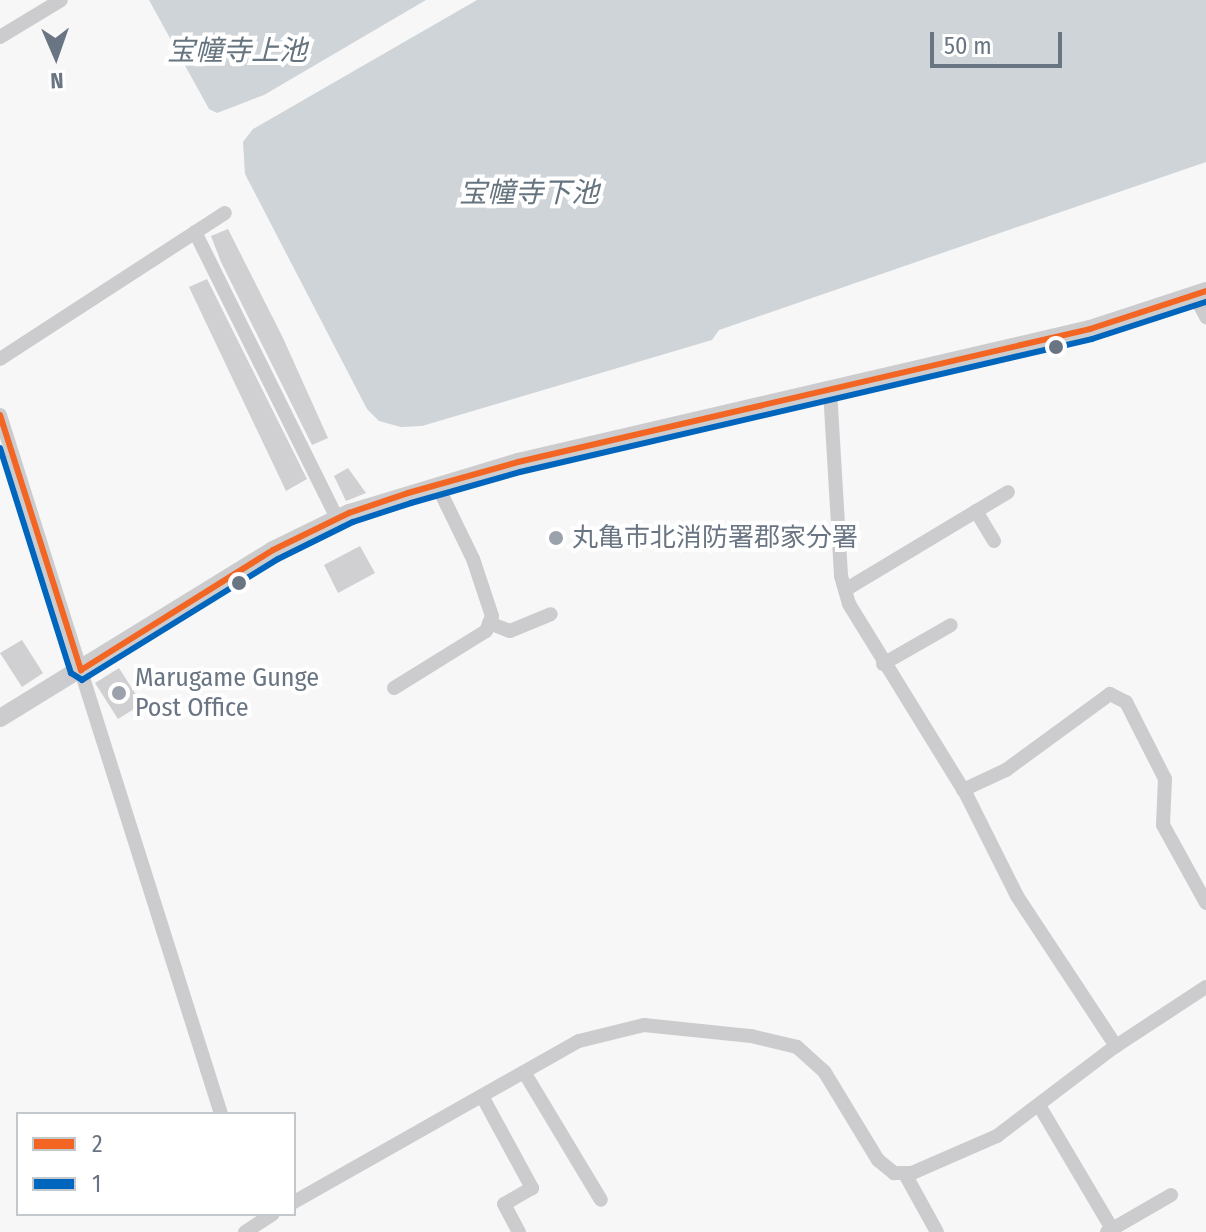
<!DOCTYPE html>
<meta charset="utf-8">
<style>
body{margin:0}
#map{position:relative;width:1206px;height:1232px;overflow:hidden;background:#f7f7f7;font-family:"Fira Sans Condensed","Noto Sans JP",sans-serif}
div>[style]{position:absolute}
.water>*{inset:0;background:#cfd4d8}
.building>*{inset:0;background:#d0d0d2}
.minor>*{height:14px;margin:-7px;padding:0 7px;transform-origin:7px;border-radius:7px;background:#ccccce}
.tertiary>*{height:18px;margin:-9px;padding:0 9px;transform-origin:9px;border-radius:9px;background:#ccccce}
.bus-1>*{height:6px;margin:-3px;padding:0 3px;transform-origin:3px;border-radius:3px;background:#f26522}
.bus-2>*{height:6px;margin:-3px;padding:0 3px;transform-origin:3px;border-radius:3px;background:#0065bd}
.dots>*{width:22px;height:22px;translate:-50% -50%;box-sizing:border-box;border:4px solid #fff;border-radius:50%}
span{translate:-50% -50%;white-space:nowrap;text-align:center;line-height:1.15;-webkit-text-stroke:8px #fff;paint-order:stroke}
.poi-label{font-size:26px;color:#6a7583}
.left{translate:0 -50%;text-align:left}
.water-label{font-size:28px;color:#66747f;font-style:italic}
.legend{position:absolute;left:16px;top:1112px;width:280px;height:104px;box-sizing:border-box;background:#fff;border:2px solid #c3c8cd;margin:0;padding:10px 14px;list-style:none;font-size:24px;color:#6a7583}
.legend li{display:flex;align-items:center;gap:16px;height:40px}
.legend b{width:40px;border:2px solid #c3c8cd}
.north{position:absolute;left:16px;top:16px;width:80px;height:80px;-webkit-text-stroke:6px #fff;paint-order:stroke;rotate:178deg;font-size:22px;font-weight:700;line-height:32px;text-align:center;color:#6a7583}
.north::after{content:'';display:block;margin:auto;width:28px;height:36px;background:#6a7583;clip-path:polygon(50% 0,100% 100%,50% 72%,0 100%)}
.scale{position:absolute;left:930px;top:32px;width:132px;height:36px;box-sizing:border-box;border:4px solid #6a7583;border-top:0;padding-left:10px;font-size:24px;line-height:28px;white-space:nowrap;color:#6a7583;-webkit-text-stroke:6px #fff;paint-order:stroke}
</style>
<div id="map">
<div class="water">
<i style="clip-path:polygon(149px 0,426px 0,264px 95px,217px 113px,209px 109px)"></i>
<i style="clip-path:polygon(477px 0,1206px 0,1206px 162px,719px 330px,712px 340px,422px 426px,401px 427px,379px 421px,367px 409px,245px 174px,243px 142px,253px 129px)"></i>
</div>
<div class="building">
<i style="clip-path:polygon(228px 229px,283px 338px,328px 438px,312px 445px,221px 262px,211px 236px)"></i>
<i style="clip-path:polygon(207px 279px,307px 479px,286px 491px,189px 287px)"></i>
<i style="clip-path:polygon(348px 468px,366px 493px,346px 501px,334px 476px)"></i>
<i style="clip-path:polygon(360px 546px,375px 573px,338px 593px,324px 565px)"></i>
<i style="clip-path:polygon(22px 640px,43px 673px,22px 687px,0 653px)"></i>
<i style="clip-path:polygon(119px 668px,142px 704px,118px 719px,95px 683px)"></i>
</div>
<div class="minor">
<i style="left:0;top:37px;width:71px;rotate:-31.2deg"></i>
<i style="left:195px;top:232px;width:319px;rotate:63.6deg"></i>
<i style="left:1195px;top:296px;width:24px;rotate:62deg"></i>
<i style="left:0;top:359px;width:268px;rotate:-33deg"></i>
<i style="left:830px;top:390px;width:186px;rotate:86.6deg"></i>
<i style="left:841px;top:576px;width:29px;rotate:74deg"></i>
<i style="left:849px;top:604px;width:225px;rotate:58.4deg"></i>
<i style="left:967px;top:796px;width:112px;rotate:63.4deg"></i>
<i style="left:1017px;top:896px;width:180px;rotate:56.6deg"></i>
<i style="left:0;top:415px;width:733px;rotate:72.45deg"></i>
<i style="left:976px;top:511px;width:35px;rotate:59deg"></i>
<i style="left:845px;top:590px;width:190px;rotate:-31deg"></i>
<i style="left:489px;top:623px;width:22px;rotate:21deg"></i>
<i style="left:510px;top:631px;width:44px;rotate:-22.5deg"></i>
<i style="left:883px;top:664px;width:78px;rotate:-29.8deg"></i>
<i style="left:394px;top:688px;width:108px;rotate:-31.8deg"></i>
<i style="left:486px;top:631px;width:16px;rotate:-68deg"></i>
<i style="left:492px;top:616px;width:60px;rotate:-108.4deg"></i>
<i style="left:473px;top:559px;width:82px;rotate:-115.9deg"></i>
<i style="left:963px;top:790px;width:47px;rotate:-24.9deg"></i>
<i style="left:1006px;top:770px;width:129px;rotate:-36.2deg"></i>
<i style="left:1110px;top:694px;width:18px;rotate:27deg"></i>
<i style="left:1126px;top:702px;width:86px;rotate:63.1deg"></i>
<i style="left:1165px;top:779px;width:46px;rotate:92.5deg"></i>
<i style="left:1163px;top:825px;width:89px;rotate:61.1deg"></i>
<i style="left:524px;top:1072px;width:149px;rotate:59deg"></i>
<i style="left:482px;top:1096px;width:105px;rotate:61.5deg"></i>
<i style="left:532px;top:1188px;width:32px;rotate:150deg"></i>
<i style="left:504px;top:1204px;width:32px;rotate:62deg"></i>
<i style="left:1040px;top:1107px;width:145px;rotate:59.4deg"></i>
<i style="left:905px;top:1174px;width:66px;rotate:61.1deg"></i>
<i style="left:294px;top:1202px;width:327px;rotate:-29.5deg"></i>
<i style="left:579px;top:1041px;width:67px;rotate:-13.8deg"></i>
<i style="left:644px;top:1025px;width:108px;rotate:5.9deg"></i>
<i style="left:751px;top:1036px;width:47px;rotate:13.4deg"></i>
<i style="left:797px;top:1047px;width:36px;rotate:42deg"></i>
<i style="left:824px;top:1071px;width:104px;rotate:58.8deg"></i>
<i style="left:878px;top:1160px;width:21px;rotate:39deg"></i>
<i style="left:894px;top:1173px;width:18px"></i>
<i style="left:912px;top:1173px;width:93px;rotate:-23.5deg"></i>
<i style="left:997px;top:1136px;width:146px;rotate:-37.2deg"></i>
<i style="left:1113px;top:1048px;width:111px;rotate:-33.3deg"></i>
<i style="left:245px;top:1232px;width:33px;rotate:-33deg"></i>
<i style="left:1107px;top:1232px;width:74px;rotate:-30deg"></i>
</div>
<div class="tertiary">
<i style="left:0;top:718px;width:321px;rotate:-31.6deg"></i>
<i style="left:273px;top:550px;width:85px;rotate:-26deg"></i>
<i style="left:349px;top:513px;width:177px;rotate:-16.8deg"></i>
<i style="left:518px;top:462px;width:587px;rotate:-13.09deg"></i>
<i style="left:1090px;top:329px;width:122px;rotate:-18.1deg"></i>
</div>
<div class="bus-1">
<i style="left:0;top:415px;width:268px;rotate:72.4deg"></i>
<i style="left:81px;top:670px;width:226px;rotate:-32deg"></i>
<i style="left:273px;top:550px;width:85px;rotate:-26deg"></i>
<i style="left:349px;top:513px;width:62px;rotate:-18.7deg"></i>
<i style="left:408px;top:493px;width:114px;rotate:-15.7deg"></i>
<i style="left:518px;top:462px;width:587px;rotate:-13.09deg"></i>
<i style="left:1090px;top:329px;width:122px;rotate:-18.1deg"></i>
</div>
<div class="bus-2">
<i style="left:0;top:448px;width:236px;rotate:72.5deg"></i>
<i style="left:71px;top:673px;width:13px;rotate:32deg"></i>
<i style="left:82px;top:680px;width:230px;rotate:-31.7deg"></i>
<i style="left:278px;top:559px;width:84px;rotate:-26.3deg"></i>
<i style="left:353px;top:522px;width:61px;rotate:-18.1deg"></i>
<i style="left:411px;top:503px;width:113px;rotate:-15.9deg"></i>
<i style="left:520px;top:472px;width:587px;rotate:-13.09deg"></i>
<i style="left:1092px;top:339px;width:120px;rotate:-18deg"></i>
</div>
<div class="dots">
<i style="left:1056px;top:347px;background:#6a7583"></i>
<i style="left:556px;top:538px;background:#9ba2ac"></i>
<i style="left:239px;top:583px;background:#6a7583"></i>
<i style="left:119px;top:693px;background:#9ba2ac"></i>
</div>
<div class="poi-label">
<span class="left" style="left:572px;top:538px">丸亀市北消防署郡家分署</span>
<span class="left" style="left:135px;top:693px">Marugame Gunge<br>Post Office</span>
</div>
<div class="water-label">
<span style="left:237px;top:51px">宝幢寺上池</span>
<span style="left:529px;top:193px">宝幢寺下池</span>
</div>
<ul class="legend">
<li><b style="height:10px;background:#f26522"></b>2</li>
<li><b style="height:10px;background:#0065bd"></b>1</li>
</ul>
<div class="north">N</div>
<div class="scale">50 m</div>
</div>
